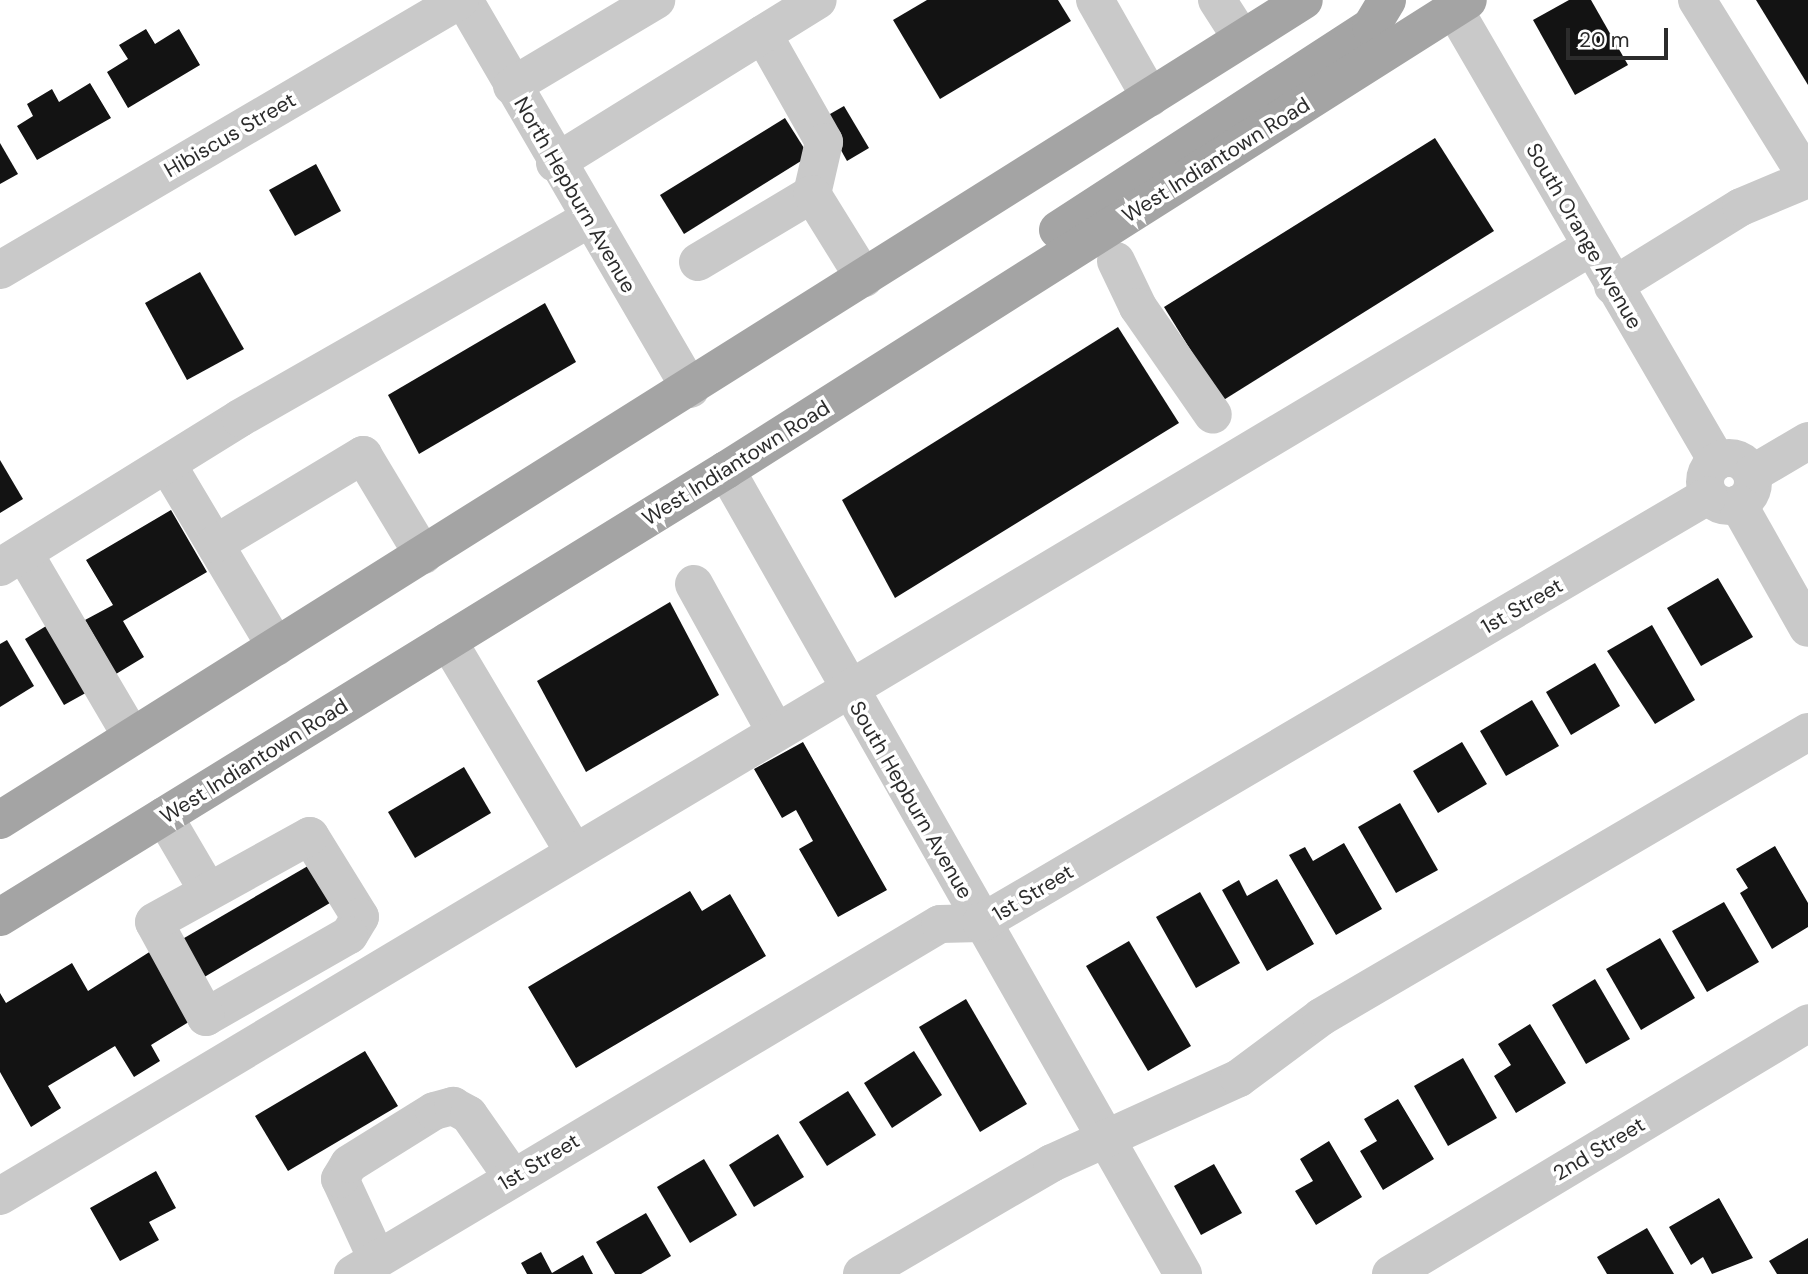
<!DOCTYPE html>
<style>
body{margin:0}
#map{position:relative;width:1808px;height:1274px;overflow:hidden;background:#fff;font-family:"DM Sans",sans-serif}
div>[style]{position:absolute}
.building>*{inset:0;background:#131313}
.minor>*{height:38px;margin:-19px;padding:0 19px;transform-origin:19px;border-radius:19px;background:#c9c9c9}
.minor>.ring{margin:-19px;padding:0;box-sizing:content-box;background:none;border:38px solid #c9c9c9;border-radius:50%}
.major>*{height:38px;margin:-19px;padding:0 19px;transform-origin:19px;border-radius:19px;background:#a4a4a4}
span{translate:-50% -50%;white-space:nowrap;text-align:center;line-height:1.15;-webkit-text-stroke:7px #fff;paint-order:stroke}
.street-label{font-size:21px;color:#2c2c2c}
.scale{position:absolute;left:1566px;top:28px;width:102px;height:32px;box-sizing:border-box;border:4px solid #2c2c2c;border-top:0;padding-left:9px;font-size:21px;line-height:24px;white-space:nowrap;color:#2c2c2c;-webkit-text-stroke:5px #fff;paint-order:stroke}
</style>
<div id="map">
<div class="building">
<i style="clip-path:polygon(927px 0,1058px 0,1071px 21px,940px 99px,893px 20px)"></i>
<i style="clip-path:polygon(1569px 0,1591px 0,1628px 65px,1575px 95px,1533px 20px)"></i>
<i style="clip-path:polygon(1756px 0,1808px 0,1808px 85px)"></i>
<i style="clip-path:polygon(146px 29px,155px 44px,179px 29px,200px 65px,128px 108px,107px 72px,128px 59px,119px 45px)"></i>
<i style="clip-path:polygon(90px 83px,111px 118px,37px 160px,17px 126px,33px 116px,27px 104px,52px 89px,59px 102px)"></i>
<i style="clip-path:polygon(844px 106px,869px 148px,847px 161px,823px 118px)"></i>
<i style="clip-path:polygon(785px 118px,809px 156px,684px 234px,660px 195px)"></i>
<i style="clip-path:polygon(1435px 138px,1494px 231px,1222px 401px,1164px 307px)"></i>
<i style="clip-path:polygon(0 143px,18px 174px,0 184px)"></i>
<i style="clip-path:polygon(316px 164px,341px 211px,295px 236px,269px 190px)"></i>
<i style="clip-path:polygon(200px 272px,244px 349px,187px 380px,145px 303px)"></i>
<i style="clip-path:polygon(545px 303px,576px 362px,419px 454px,388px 395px)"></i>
<i style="clip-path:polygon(1118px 327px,1179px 423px,895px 598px,842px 500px)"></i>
<i style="clip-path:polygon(0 460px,23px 499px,0 513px)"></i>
<i style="clip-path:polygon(171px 510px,207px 572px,123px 621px,144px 657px,116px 674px,85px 620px,113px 605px,86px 560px)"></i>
<i style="clip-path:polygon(1718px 578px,1753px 637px,1701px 666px,1667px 608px)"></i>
<i style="clip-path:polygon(670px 602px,719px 695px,586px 772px,537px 681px)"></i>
<i style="clip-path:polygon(51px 623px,91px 690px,64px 705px,25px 639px)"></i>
<i style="clip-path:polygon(1652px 625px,1695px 700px,1655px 724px,1607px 651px)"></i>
<i style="clip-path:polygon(7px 640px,34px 686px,0 707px,0 644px)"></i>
<i style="clip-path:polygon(1595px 663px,1620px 706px,1571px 735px,1546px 692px)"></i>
<i style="clip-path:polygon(1532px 700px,1559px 746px,1506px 776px,1480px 731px)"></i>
<i style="clip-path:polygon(803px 742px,887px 890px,838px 917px,799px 849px,813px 841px,796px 810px,782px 818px,754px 769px)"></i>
<i style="clip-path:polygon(1462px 742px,1487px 784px,1438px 813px,1413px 771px)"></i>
<i style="clip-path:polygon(464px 767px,491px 813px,415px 858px,388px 812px)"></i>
<i style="clip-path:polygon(1400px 803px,1438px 870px,1396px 893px,1358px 827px)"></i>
<i style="clip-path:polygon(1344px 843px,1382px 909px,1336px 935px,1289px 855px,1305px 847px,1313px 861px)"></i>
<i style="clip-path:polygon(1775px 846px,1808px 903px,1808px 927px,1772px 949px,1740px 893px,1748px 888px,1736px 869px)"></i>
<i style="clip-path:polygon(313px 863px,335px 900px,201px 979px,179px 941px)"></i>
<i style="clip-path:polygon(1277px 879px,1314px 944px,1267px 971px,1222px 890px,1239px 880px,1247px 896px)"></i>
<i style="clip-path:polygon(690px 891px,702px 911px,730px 894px,766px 956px,576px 1068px,528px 987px)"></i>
<i style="clip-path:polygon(1200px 892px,1240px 963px,1196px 988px,1156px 917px)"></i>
<i style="clip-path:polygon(1724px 902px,1759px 962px,1707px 992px,1672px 931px)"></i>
<i style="clip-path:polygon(1660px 938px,1695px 998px,1641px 1030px,1606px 969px)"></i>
<i style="clip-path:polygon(1129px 941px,1191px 1046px,1148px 1071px,1086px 966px)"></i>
<i style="clip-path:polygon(151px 951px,192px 1020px,151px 1045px,160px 1061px,134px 1077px,115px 1046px,48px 1086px,61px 1108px,31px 1127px,0 1072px,0 993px,6px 1003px,72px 963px,88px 991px)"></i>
<i style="clip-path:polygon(1595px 979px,1630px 1039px,1586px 1064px,1552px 1005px)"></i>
<i style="clip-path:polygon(966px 999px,1027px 1104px,980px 1132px,919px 1027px)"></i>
<i style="clip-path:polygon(1530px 1024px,1566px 1083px,1516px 1113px,1494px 1076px,1511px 1065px,1498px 1044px)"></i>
<i style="clip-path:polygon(365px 1051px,398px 1106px,288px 1171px,255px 1116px)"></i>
<i style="clip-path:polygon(914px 1051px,942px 1095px,892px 1128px,864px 1083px)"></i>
<i style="clip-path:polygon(1463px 1058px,1497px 1118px,1448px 1146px,1414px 1086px)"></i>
<i style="clip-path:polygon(848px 1091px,876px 1135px,827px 1166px,799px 1122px)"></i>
<i style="clip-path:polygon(1398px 1099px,1434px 1159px,1383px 1190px,1360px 1151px,1377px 1141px,1364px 1119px)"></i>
<i style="clip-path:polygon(778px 1134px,804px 1177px,754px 1207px,729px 1165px)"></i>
<i style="clip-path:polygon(1329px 1141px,1362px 1197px,1316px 1225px,1295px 1191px,1313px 1181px,1300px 1159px)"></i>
<i style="clip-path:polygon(704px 1159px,737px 1215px,690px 1243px,657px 1187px)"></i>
<i style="clip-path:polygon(1214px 1164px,1242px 1213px,1201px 1235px,1174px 1186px)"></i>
<i style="clip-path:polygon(156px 1171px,176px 1208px,149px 1222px,159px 1240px,120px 1261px,90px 1208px)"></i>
<i style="clip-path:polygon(1719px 1198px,1753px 1258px,1712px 1274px,1703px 1257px,1691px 1265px,1669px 1227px)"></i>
<i style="clip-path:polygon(646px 1213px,671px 1256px,641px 1274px,615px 1274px,596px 1242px)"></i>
<i style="clip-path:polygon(1647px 1228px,1674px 1274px,1607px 1274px,1597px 1257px)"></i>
<i style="clip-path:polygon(1808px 1238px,1808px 1274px,1777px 1274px,1769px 1261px)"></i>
<i style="clip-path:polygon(541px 1252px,552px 1273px,583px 1255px,593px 1274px,527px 1274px,521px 1263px)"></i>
</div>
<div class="minor">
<i style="left:464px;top:0;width:450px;rotate:59.8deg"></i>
<i style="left:1095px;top:0;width:112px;rotate:60.4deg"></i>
<i style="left:1217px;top:0;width:46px;rotate:57.3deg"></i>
<i style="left:1697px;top:0;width:211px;rotate:58.2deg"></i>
<i style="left:1454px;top:9px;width:523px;rotate:59.81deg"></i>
<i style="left:763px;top:34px;width:124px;rotate:60.5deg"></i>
<i style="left:824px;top:142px;width:53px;rotate:103deg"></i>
<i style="left:512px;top:86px;width:168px;rotate:-30.8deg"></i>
<i style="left:555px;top:163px;width:309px;rotate:-31.8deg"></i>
<i style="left:1116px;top:261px;width:51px;rotate:64.4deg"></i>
<i style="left:1138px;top:307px;width:131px;rotate:55.2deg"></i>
<i style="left:698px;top:262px;width:133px;rotate:-30.8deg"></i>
<i style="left:812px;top:194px;width:99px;rotate:58.2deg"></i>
<i style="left:0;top:270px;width:533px;rotate:-30.41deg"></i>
<i style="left:1613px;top:286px;width:150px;rotate:-31.7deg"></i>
<i style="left:1741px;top:207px;width:73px;rotate:-22.7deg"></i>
<i class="ring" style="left:1705px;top:458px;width:10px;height:10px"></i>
<i style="left:167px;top:464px;width:213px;rotate:59.2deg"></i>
<i style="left:726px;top:470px;width:925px;rotate:60.39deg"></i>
<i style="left:1752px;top:474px;width:65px;rotate:-30.5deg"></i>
<i style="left:1738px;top:504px;width:142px;rotate:60.6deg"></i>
<i style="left:215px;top:544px;width:173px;rotate:-31deg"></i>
<i style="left:363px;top:455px;width:117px;rotate:59deg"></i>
<i style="left:24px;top:553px;width:213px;rotate:59.6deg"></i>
<i style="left:0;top:567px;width:282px;rotate:-31.8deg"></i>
<i style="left:240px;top:418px;width:402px;rotate:-29.7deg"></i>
<i style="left:694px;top:584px;width:168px;rotate:61.1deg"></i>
<i style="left:448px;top:641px;width:246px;rotate:59.2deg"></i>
<i style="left:164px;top:816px;width:87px;rotate:59.6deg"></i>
<i style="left:310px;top:836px;width:95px;rotate:58.3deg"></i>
<i style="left:360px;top:917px;width:21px;rotate:121deg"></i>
<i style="left:349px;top:935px;width:165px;rotate:150.2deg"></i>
<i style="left:206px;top:1017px;width:108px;rotate:-118.7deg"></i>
<i style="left:154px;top:922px;width:178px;rotate:-28.9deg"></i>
<i style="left:0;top:1196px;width:1853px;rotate:-30.82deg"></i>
<i style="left:377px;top:1259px;width:88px;rotate:-114.8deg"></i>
<i style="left:340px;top:1179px;width:17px;rotate:-59deg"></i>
<i style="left:349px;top:1164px;width:100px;rotate:-31.9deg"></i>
<i style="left:434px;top:1111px;width:20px;rotate:-15deg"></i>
<i style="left:453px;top:1106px;width:18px;rotate:29deg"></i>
<i style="left:469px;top:1115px;width:77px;rotate:55.1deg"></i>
<i style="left:353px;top:1274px;width:683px;rotate:-30.81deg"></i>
<i style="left:940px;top:924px;width:41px;rotate:-1.4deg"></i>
<i style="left:981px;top:923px;width:844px;rotate:-30.45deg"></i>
<i style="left:862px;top:1274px;width:220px;rotate:-30.3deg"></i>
<i style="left:1052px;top:1163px;width:205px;rotate:-24.4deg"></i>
<i style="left:1239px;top:1078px;width:102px;rotate:-36.6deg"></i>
<i style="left:1321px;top:1017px;width:564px;rotate:-30.34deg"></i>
<i style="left:1391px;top:1274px;width:487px;rotate:-31deg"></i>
</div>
<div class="major">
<i style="left:1058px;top:230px;width:373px;rotate:-33deg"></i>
<i style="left:1371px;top:27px;width:31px;rotate:-59deg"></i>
<i style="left:0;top:820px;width:1540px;rotate:-32.16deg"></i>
<i style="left:0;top:917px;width:853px;rotate:-31.62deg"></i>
<i style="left:726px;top:470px;width:878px;rotate:-32.35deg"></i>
</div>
<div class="street-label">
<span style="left:230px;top:135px;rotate:-30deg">Hibiscus Street</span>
<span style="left:1216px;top:160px;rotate:-32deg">West Indiantown Road</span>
<span style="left:575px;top:195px;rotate:60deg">North Hepburn Avenue</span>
<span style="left:1584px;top:236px;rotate:60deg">South Orange Avenue</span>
<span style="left:736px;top:463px;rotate:-32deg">West Indiantown Road</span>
<span style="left:1522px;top:606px;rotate:-30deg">1st Street</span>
<span style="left:254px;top:761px;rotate:-32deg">West Indiantown Road</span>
<span style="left:911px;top:800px;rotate:60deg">South Hepburn Avenue</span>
<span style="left:1033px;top:893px;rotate:-31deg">1st Street</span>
<span style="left:1599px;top:1149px;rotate:-31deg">2nd Street</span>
<span style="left:539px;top:1162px;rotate:-31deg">1st Street</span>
</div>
<div class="scale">20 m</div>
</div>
